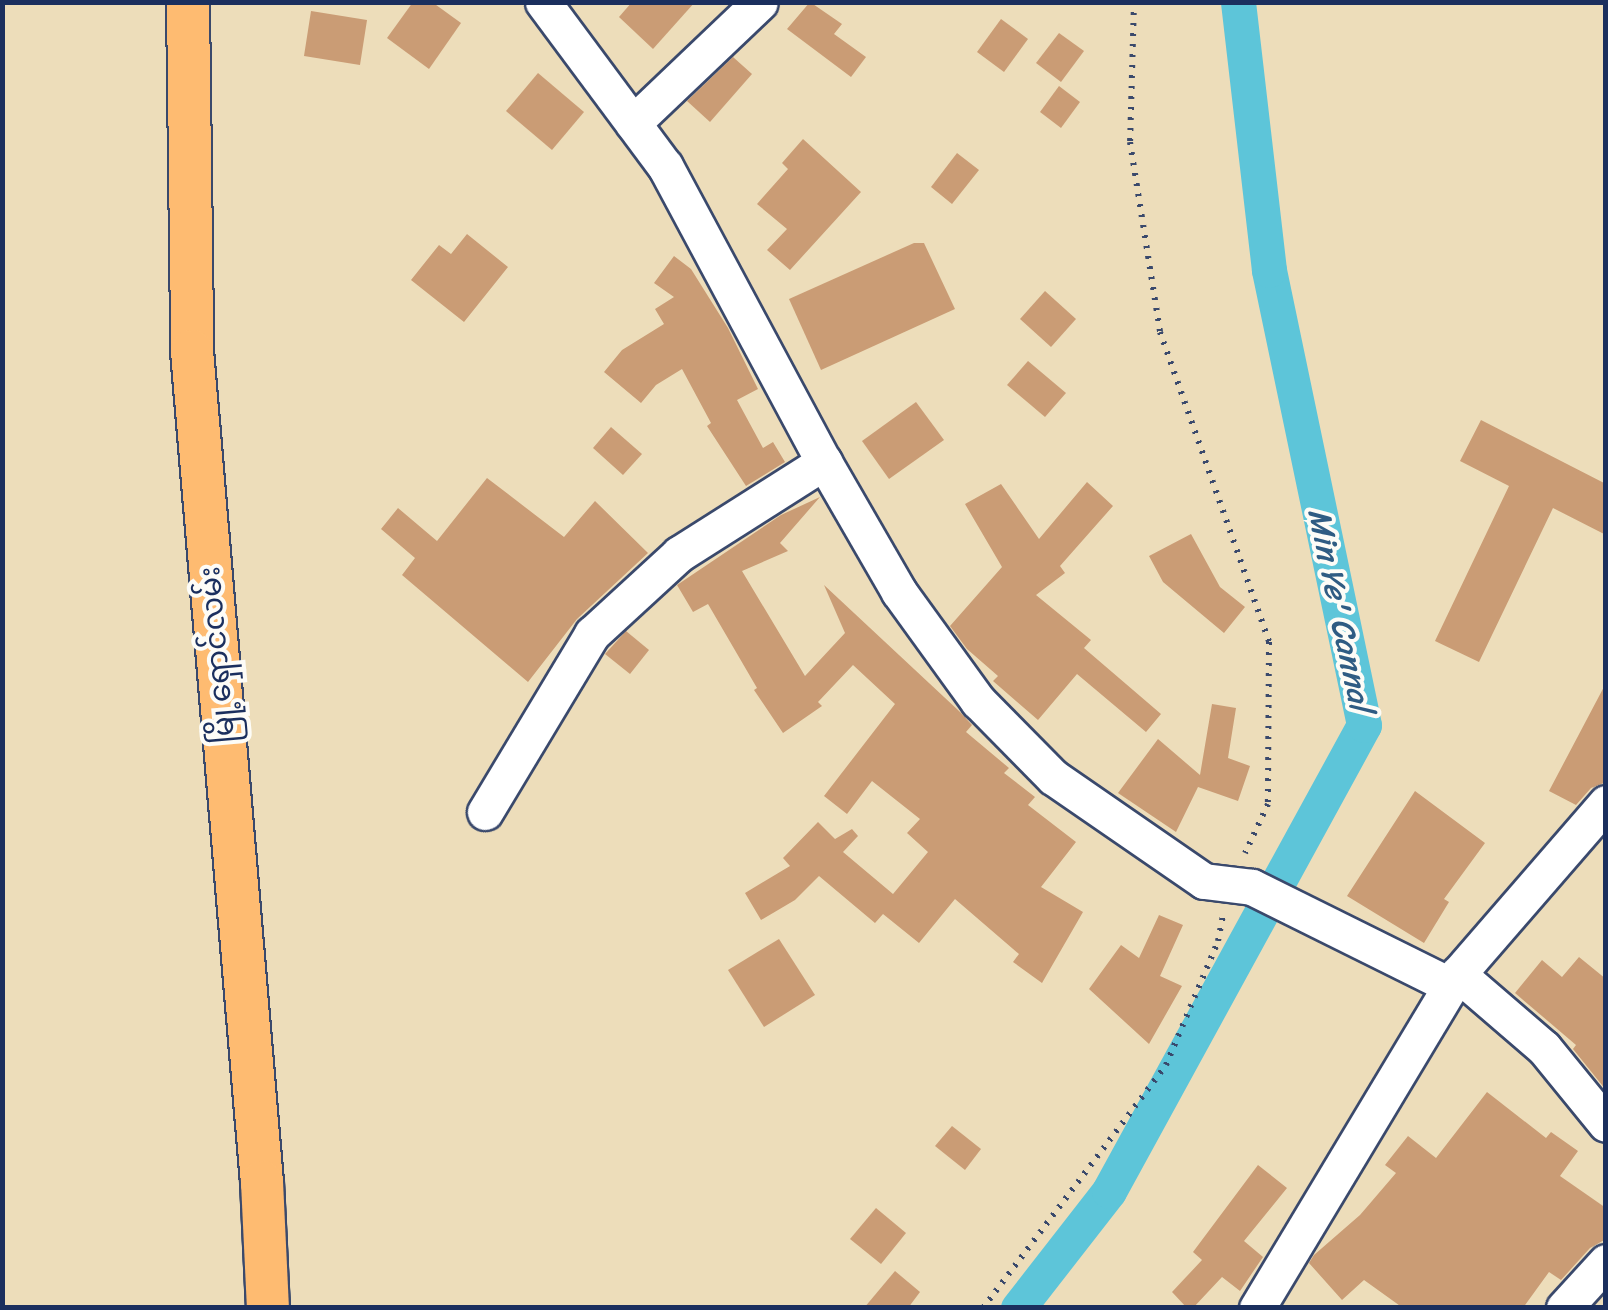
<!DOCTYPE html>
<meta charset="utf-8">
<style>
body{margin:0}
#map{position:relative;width:1608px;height:1310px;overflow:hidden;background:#edddba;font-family:Sriracha,"Noto Sans Myanmar",sans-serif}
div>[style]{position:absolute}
.canal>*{height:35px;margin:-17.5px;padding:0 17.5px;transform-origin:17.5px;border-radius:17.5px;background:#5dc5d9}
.building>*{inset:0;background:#ca9c75}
.path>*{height:6px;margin-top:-3px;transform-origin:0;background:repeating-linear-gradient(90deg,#3a496c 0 2.5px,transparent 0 10.5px)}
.roads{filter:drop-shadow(2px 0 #3a496c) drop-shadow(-2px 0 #3a496c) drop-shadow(0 2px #3a496c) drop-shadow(0 -2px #3a496c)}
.minor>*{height:35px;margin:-17.5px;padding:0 17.5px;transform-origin:17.5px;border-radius:17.5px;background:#fff}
.major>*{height:42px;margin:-21px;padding:0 21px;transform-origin:21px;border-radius:21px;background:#febb71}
span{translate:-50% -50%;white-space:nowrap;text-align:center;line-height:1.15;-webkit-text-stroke:8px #fdfcf7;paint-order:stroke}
.street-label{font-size:30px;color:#1b2f5e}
.water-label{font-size:32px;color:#2f5c83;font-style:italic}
.frame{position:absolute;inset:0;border:5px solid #1b2f5e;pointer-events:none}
</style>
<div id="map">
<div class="canal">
<i style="left:1018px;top:1308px;width:148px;rotate:-52.1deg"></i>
<i style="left:1109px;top:1191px;width:531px;rotate:-61.31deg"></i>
<i style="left:1364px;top:725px;width:465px;rotate:-101.8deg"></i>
<i style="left:1269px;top:270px;width:270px;rotate:-96.6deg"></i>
</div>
<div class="building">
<i style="clip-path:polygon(413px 2px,432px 2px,461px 23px,429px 69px,387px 38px)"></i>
<i style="clip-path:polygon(632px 2px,695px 2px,653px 49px,619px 17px)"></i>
<i style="clip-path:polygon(810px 2px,842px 24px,834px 34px,866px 57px,851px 77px,787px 29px)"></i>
<i style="clip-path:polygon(311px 11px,367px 20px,360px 65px,304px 56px)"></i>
<i style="clip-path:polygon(1001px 19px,1028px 39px,1004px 72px,977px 52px)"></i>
<i style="clip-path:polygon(1059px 33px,1084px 51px,1061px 82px,1036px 63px)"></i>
<i style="clip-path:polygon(733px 57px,752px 74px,710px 122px,687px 101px)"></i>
<i style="clip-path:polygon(538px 73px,584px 112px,552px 150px,506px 111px)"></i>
<i style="clip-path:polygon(1059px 86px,1080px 102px,1061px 128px,1040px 112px)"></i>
<i style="clip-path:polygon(803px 139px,861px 192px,790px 270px,767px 250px,787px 229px,757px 204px,788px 169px,782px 163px)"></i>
<i style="clip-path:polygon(957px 153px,979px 170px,952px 204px,931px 187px)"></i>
<i style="clip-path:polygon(467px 234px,508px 267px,464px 322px,411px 280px,439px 245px,451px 254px)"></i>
<i style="clip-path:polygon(914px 243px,924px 243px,955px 309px,821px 370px,789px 299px)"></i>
<i style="clip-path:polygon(674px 256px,691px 269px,728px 328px,758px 389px,737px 400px,763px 448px,773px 442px,785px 462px,746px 486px,707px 426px,711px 423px,682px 369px,656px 385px,641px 403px,604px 372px,622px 350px,664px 324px,655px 309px,674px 297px,654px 283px)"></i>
<i style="clip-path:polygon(1045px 291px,1076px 319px,1051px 347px,1020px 319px)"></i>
<i style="clip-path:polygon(1028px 361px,1066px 393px,1045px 417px,1007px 385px)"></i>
<i style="clip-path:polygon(916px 402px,944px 440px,889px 479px,862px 441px)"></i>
<i style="clip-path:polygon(1481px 420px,1606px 484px,1606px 535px,1553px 508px,1479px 662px,1435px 641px,1509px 486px,1460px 461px)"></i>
<i style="clip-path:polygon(611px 427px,642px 454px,623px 475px,593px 448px)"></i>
<i style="clip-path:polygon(487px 478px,564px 537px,595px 501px,648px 553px,577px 619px,528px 682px,402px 575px,415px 558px,381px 529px,398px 508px,437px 541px)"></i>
<i style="clip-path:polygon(1087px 482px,1113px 506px,1060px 566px,1065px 573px,1036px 595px,1091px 640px,1084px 648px,1161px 714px,1146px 732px,1077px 674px,1038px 720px,993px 681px,998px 676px,967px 649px,950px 626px,1002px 567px,965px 504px,1001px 484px,1039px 539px)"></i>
<i style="clip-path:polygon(820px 497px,780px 543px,788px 551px,742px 571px,805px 676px,845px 633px,824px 585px,959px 711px,972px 725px,966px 732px,1009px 768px,1004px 773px,1035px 797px,1028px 805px,1076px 842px,1041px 887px,1083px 912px,1042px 983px,1013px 962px,1019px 954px,955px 899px,919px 943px,883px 914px,875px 923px,819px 876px,795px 900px,761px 920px,745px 893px,790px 866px,783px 858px,818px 822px,835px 839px,852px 829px,858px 836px,843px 852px,893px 894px,928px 852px,907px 833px,920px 819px,872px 781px,847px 814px,824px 796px,895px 704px,853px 665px,818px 702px,822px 706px,783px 733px,754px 690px,757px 688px,708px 604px,693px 612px,677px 585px,781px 515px)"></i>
<i style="clip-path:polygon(1191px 534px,1220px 587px,1245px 607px,1224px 633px,1163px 582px,1149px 556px)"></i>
<i style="clip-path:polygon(626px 631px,649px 650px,630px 674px,605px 654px)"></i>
<i style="clip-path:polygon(1606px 683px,1606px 782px,1591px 788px,1576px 805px,1549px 791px)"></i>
<i style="clip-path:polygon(1212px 704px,1236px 708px,1228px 758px,1250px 766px,1238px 801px,1198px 787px,1176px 832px,1118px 793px,1158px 739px,1200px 775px)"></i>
<i style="clip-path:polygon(1415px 791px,1485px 843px,1444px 899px,1449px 902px,1424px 943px,1347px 896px)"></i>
<i style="clip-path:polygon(1159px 915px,1183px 925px,1160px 976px,1182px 986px,1149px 1044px,1089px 989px,1121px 945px,1139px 958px)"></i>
<i style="clip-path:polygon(779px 939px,815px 995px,764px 1027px,728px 970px)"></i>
<i style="clip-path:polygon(1579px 957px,1606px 979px,1606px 1090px,1573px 1049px,1576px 1045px,1515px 993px,1542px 960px,1562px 977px)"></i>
<i style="clip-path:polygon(1487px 1092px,1546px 1138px,1551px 1132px,1578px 1151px,1560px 1176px,1606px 1208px,1606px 1239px,1590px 1248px,1561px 1280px,1549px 1272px,1523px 1308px,1403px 1308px,1364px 1280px,1342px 1300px,1309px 1263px,1314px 1255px,1360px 1215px,1396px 1173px,1385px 1165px,1408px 1136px,1436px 1158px)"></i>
<i style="clip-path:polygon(952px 1126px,981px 1149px,965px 1170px,935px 1146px)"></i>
<i style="clip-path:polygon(1258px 1165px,1287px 1188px,1244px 1241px,1263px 1257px,1240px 1291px,1222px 1277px,1193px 1308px,1187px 1308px,1172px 1292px,1202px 1260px,1193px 1252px)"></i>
<i style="clip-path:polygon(876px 1208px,906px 1233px,881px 1264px,850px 1239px)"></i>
<i style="clip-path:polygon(895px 1271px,920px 1292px,908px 1308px,864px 1308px)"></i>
</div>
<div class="path">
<i style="left:1134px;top:2px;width:140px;rotate:91.6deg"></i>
<i style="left:1130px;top:142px;width:192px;rotate:81deg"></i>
<i style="left:1160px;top:332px;width:329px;rotate:70.6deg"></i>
<i style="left:1269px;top:642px;width:162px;rotate:90.4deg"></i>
<i style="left:1268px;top:804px;width:54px;rotate:115.1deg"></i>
<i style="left:983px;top:1308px;width:304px;rotate:-53deg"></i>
<i style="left:1166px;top:1065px;width:134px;rotate:-67.2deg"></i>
<i style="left:1218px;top:941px;width:25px;rotate:-79deg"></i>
</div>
<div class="roads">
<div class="minor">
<i style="left:543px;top:2px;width:204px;rotate:53.4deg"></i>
<i style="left:665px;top:166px;width:336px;rotate:61.8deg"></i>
<i style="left:824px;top:462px;width:150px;rotate:60deg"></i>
<i style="left:899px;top:592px;width:135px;rotate:54.1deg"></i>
<i style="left:978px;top:701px;width:107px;rotate:45.4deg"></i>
<i style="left:1053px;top:777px;width:183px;rotate:34.6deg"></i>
<i style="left:1204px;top:881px;width:48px;rotate:7.1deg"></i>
<i style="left:1252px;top:887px;width:222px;rotate:26.4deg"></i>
<i style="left:633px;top:123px;width:175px;rotate:-43.6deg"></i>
<i style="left:485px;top:812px;width:208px;rotate:-59deg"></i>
<i style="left:592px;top:634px;width:118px;rotate:-42.6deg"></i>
<i style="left:679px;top:554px;width:172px;rotate:-32.4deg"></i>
<i style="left:1458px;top:974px;width:113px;rotate:40.7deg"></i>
<i style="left:1544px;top:1048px;width:98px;rotate:50.8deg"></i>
<i style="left:1257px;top:1308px;width:390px;rotate:-59deg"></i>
<i style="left:1458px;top:974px;width:226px;rotate:-49.1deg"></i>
<i style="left:1564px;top:1308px;width:62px;rotate:-47.6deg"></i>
</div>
<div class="major">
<i style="left:188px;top:2px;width:349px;rotate:89.3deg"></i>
<i style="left:192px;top:351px;width:834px;rotate:85.19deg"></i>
<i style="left:262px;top:1182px;width:126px;rotate:87.3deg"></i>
</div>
</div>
<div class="street-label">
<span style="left:217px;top:655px;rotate:-95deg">မြို့ရှောင်လမ်း</span>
</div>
<div class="water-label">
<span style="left:1339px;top:610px;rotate:78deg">Min Ye' Cannal</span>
</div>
<div class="frame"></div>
</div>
